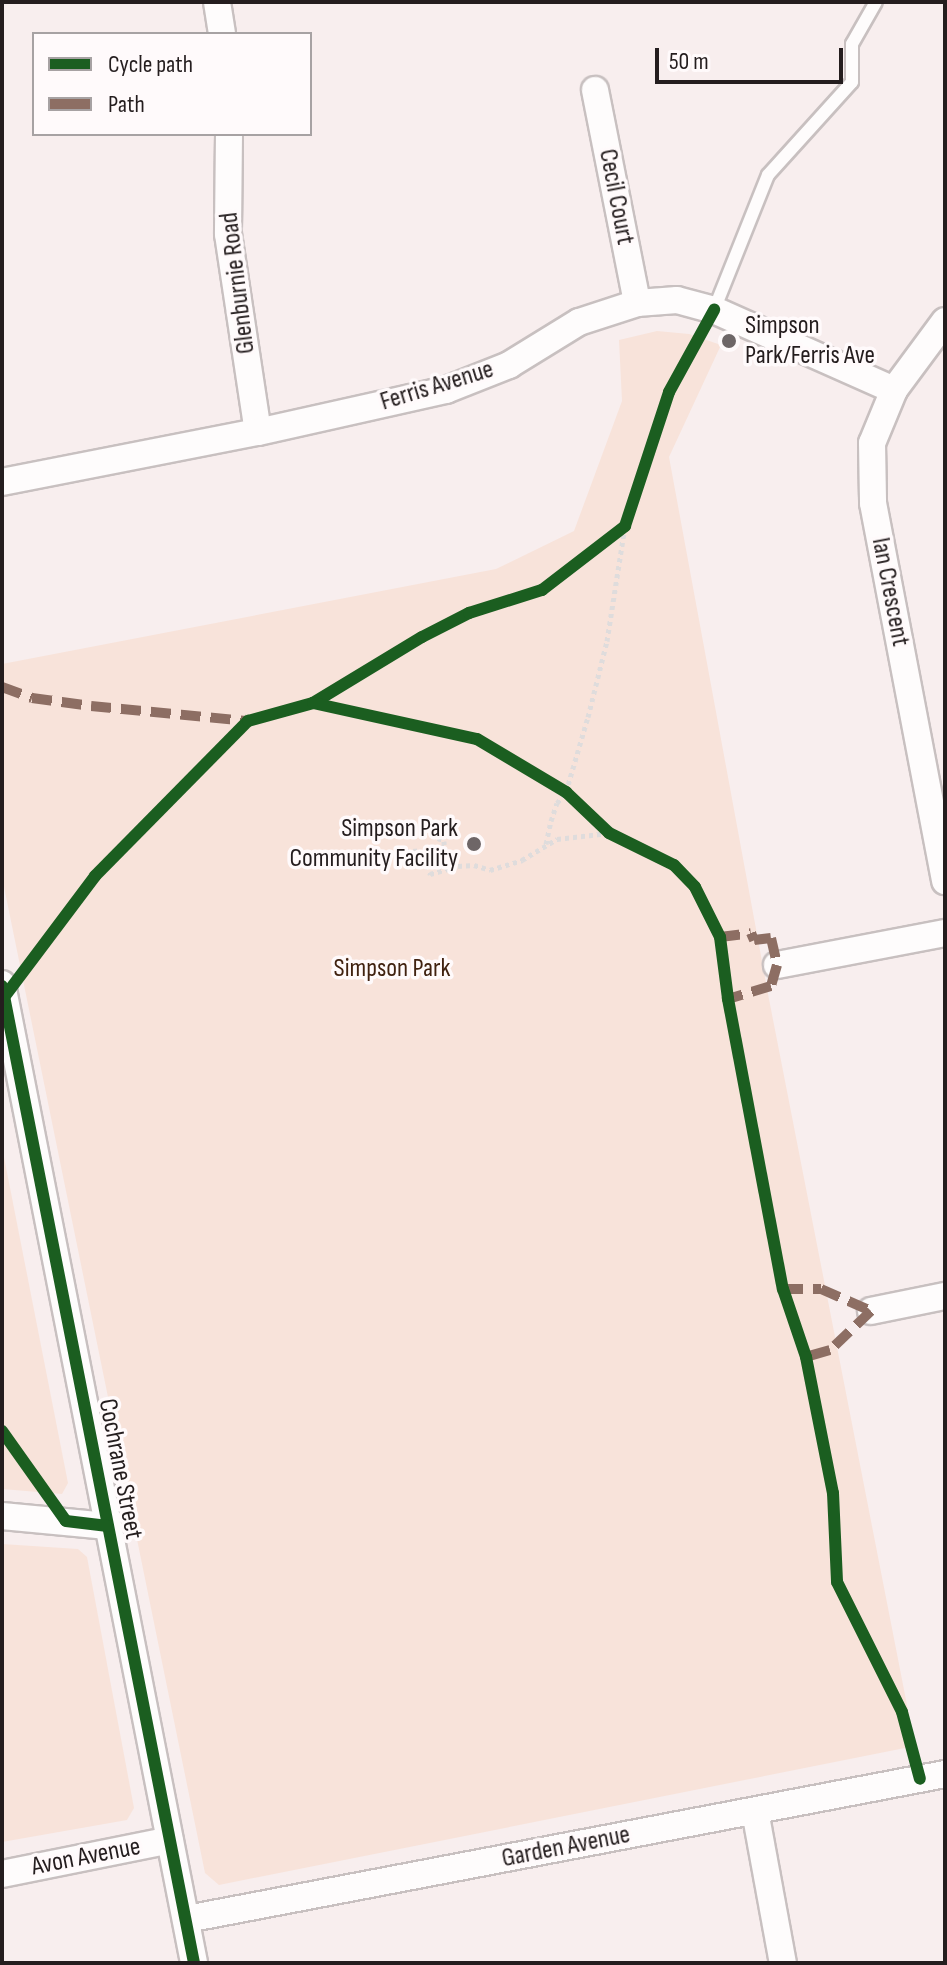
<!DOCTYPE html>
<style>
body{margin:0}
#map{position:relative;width:947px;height:1965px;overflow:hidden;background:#f8eeee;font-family:"Sofia Sans Condensed",sans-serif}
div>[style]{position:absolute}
.green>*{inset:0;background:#f8e3da}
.path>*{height:5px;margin-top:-2.5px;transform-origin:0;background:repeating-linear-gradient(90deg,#dfdcdc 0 4px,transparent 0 8px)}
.roads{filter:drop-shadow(2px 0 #c8c0c0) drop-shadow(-2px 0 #c8c0c0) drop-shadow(0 2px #c8c0c0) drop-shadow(0 -2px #c8c0c0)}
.service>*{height:12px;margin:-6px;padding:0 6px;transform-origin:6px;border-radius:6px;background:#fefcfc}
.minor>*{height:26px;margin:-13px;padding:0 13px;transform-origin:13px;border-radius:13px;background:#fefcfc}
.quiet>*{height:10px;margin-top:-5px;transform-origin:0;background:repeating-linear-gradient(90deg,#8d6e63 0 20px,transparent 0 30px)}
.cycleway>*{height:12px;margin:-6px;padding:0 6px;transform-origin:6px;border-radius:6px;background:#1b5e20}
.dots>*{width:22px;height:22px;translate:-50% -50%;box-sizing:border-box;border:4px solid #fffafb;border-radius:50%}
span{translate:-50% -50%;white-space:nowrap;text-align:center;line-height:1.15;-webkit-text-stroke:7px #fffafb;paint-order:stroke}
.street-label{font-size:26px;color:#241d1e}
.poi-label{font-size:26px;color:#241d1e}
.left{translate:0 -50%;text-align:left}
.right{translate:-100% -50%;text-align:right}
.park-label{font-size:26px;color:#402210}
.frame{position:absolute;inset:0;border:4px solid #241d1e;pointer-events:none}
.legend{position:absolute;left:32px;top:32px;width:280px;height:104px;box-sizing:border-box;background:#fffafb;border:2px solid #a7a2a3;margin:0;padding:10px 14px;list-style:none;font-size:24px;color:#241d1e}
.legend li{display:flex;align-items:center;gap:16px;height:40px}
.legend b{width:40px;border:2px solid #a7a2a3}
.scale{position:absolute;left:655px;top:48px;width:188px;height:36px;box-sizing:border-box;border:4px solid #241d1e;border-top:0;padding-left:10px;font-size:24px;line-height:28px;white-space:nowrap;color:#241d1e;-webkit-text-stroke:6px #fffafb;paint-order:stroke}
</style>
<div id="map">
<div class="green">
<i style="clip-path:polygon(657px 331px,689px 334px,721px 345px,669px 457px,768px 994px,915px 1746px,219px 1885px,205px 1873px,2px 877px,2px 664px,496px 569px,574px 531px,622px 401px,619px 340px)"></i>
<i style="clip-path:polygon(2px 1147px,68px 1483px,62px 1494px,2px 1489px)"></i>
<i style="clip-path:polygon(2px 1544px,78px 1549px,87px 1557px,134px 1808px,127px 1820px,2px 1842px)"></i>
</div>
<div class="path">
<i style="left:438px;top:838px;width:7px;rotate:27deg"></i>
<i style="left:444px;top:841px;width:27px;rotate:88deg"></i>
<i style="left:546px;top:844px;width:24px;rotate:-78deg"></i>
<i style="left:551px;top:821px;width:19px;rotate:-72deg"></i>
<i style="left:557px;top:803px;width:14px;rotate:-51deg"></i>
<i style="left:566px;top:792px;width:78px;rotate:-73.7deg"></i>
<i style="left:588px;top:717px;width:78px;rotate:-76deg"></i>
<i style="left:607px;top:641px;width:116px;rotate:-81.1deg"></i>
<i style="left:389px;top:853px;width:32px;rotate:-5deg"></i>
<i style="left:421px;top:850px;width:26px;rotate:69deg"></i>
<i style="left:430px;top:874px;width:29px;rotate:-16deg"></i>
<i style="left:458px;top:866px;width:16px;rotate:-4deg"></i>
<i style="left:474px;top:865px;width:17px;rotate:17deg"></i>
<i style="left:490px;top:870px;width:34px;rotate:-17deg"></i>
<i style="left:522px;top:860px;width:41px;rotate:-31deg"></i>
<i style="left:557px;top:839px;width:52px;rotate:-6.6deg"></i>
</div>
<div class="roads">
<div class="service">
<i style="left:714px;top:310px;width:145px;rotate:-68.2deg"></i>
<i style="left:768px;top:175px;width:125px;rotate:-47.9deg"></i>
<i style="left:852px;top:82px;width:38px;rotate:-90deg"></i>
<i style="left:852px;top:44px;width:48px;rotate:-60.3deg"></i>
</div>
<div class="minor">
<i style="left:217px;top:2px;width:32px;rotate:81deg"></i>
<i style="left:595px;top:90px;width:217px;rotate:78.8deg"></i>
<i style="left:229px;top:134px;width:100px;rotate:90.6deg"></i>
<i style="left:228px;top:234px;width:200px;rotate:81.4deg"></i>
<i style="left:945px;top:321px;width:86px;rotate:126.5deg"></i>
<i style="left:894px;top:390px;width:57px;rotate:112.5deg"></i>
<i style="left:872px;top:443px;width:60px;rotate:89deg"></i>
<i style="left:873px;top:503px;width:385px;rotate:79.2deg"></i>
<i style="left:2px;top:482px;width:261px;rotate:-11.1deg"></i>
<i style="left:258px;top:432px;width:193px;rotate:-12.6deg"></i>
<i style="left:446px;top:390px;width:68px;rotate:-21.6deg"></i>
<i style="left:509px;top:365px;width:82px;rotate:-31.6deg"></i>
<i style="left:579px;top:322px;width:61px;rotate:-18.1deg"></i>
<i style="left:637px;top:303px;width:40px;rotate:-4.3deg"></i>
<i style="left:677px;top:300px;width:38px;rotate:15deg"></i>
<i style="left:714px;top:310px;width:197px;rotate:24deg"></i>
<i style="left:777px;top:965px;width:171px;rotate:-10.8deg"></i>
<i style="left:2px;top:984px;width:998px;rotate:78.9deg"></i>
<i style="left:871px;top:1311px;width:76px;rotate:-11.5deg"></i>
<i style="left:2px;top:1516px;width:106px;rotate:5.4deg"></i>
<i style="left:755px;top:1811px;width:155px;rotate:79.6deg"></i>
<i style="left:2px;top:1874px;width:171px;rotate:-11.4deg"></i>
<i style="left:187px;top:1919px;width:772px;rotate:-10.83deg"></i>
</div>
</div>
<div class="quiet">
<i style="left:2px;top:687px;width:32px;rotate:20deg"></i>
<i style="left:32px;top:698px;width:60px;rotate:7.7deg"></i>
<i style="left:91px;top:706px;width:158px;rotate:5.5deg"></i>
<i style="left:720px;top:937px;width:31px;rotate:-7deg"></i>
<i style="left:751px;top:933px;width:8px;rotate:67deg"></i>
<i style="left:754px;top:940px;width:17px;rotate:-7deg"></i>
<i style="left:771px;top:938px;width:28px;rotate:77deg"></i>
<i style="left:777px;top:965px;width:22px;rotate:106deg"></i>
<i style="left:771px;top:986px;width:45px;rotate:163.2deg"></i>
<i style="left:783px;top:1289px;width:38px"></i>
<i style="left:821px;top:1289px;width:55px;rotate:23.7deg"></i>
<i style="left:871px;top:1311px;width:57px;rotate:136.4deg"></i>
<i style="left:830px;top:1350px;width:25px;rotate:164deg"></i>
</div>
<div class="cycleway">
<i style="left:313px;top:703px;width:127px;rotate:-31.2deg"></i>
<i style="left:422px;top:637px;width:53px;rotate:-27.1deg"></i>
<i style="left:469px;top:613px;width:77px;rotate:-17.5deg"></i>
<i style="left:542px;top:590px;width:105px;rotate:-37.6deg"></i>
<i style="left:625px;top:526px;width:141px;rotate:-71.8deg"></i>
<i style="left:669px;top:392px;width:94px;rotate:-61.2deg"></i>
<i style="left:2px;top:986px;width:996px;rotate:78.88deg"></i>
<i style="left:2px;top:1000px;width:155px;rotate:-53.1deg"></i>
<i style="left:95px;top:876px;width:218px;rotate:-45.4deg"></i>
<i style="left:248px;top:721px;width:67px;rotate:-15.5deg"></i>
<i style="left:313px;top:703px;width:168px;rotate:12.4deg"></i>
<i style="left:477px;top:739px;width:104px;rotate:30.8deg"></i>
<i style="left:566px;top:792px;width:59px;rotate:43.6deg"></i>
<i style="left:609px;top:833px;width:72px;rotate:26.2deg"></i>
<i style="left:674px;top:865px;width:30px;rotate:46deg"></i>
<i style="left:695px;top:887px;width:56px;rotate:63.4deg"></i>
<i style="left:720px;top:937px;width:63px;rotate:82.6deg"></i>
<i style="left:728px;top:999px;width:295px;rotate:79.3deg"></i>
<i style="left:783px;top:1289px;width:72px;rotate:71.3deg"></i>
<i style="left:806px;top:1357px;width:139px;rotate:78.8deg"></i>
<i style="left:833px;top:1493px;width:89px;rotate:87.4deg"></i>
<i style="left:837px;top:1582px;width:145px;rotate:63.4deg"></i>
<i style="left:902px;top:1712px;width:69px;rotate:75deg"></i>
<i style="left:2px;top:1431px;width:110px;rotate:54.6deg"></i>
<i style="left:66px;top:1521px;width:42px;rotate:6.8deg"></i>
</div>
<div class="dots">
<i style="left:729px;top:341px;background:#6e6667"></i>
<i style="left:474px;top:844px;background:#6e6667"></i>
</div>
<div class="street-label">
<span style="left:616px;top:197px;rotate:79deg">Cecil Court</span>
<span style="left:238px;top:283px;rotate:-97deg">Glenburnie Road</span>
<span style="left:437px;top:386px;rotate:-17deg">Ferris Avenue</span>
<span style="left:890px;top:592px;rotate:79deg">Ian Crescent</span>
<span style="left:120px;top:1469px;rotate:79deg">Cochrane Street</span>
<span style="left:566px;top:1847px;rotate:-11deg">Garden Avenue</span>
<span style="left:86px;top:1857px;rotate:-11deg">Avon Avenue</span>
</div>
<div class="poi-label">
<span class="left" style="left:745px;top:341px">Simpson<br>Park/Ferris Ave</span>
<span class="right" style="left:458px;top:844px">Simpson Park<br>Community Facility</span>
</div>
<div class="park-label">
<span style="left:392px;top:969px">Simpson Park</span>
</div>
<div class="frame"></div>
<ul class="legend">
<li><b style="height:10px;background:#1b5e20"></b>Cycle path</li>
<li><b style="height:10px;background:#8d6e63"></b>Path</li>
</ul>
<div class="scale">50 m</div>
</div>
